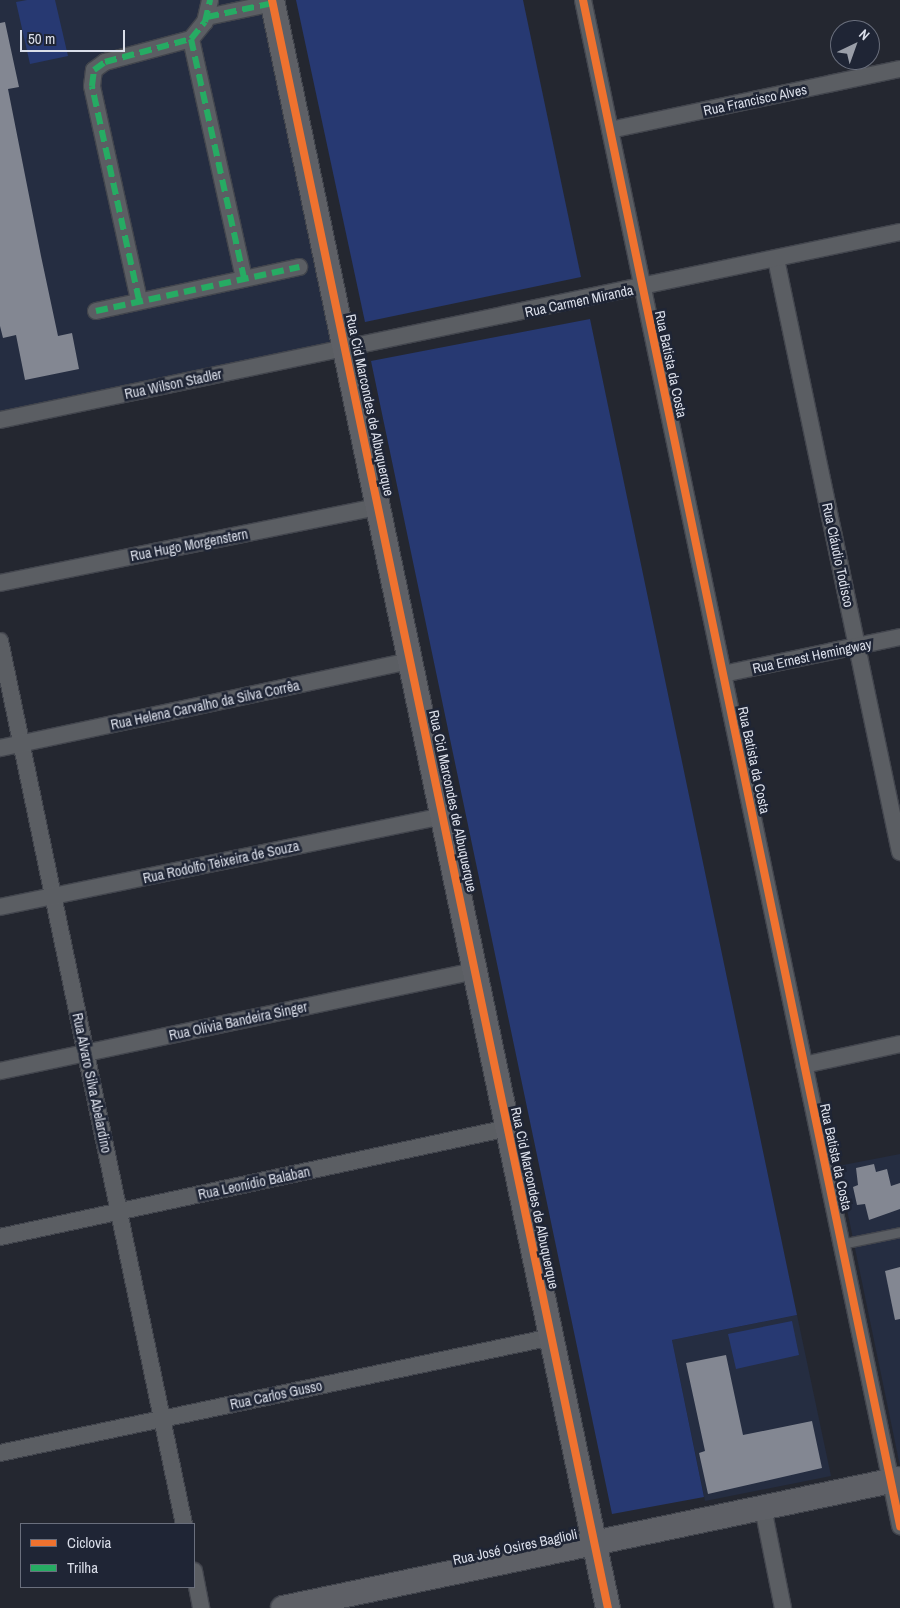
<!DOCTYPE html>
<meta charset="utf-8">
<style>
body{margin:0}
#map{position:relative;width:900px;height:1608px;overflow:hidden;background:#242730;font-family:"Archivo Narrow",sans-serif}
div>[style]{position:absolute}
.built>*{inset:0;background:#252d41}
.green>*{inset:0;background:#273972}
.building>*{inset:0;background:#838792}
.roads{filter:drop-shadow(1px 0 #42454d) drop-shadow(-1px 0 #42454d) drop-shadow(0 1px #42454d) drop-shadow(0 -1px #42454d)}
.lane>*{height:9px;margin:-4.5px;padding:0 4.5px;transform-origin:4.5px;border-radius:4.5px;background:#5b5e63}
.street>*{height:16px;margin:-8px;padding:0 8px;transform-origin:8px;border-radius:8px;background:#5b5e63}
.secondary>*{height:24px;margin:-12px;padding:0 12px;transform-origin:12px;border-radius:12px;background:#5e6066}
.quiet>*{height:6px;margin-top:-3px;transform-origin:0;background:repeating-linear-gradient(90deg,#26ab63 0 12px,transparent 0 18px)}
.cycleway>*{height:8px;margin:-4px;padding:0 4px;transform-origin:4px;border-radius:4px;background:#ef722f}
span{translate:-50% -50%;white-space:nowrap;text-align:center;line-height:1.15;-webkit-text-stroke:5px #1f2535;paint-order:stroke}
.street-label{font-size:14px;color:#dadee9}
.legend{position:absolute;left:20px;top:1523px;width:175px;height:65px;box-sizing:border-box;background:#1f2535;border:1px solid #6a6f7d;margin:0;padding:6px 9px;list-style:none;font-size:15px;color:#dadee9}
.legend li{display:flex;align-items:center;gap:10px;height:25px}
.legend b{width:25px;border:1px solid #6a6f7d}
.north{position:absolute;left:830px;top:20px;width:50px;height:50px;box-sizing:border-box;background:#1f2535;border:1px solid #6a6f7d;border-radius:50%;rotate:42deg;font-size:14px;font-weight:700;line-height:20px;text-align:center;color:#dadee9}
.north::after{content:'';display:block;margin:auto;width:18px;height:22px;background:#9a9ea8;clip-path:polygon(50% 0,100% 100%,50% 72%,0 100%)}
.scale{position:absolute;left:20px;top:30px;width:105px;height:22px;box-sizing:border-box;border:2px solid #dadee9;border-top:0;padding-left:6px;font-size:15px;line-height:18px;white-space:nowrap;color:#dadee9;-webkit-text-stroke:4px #1f2535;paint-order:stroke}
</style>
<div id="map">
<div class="built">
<i style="clip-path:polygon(0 0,272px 0,345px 349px,0 420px)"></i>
<i style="clip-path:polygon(900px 1154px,900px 1466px,838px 1166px)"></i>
<i style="clip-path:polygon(797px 1315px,831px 1476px,705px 1501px,672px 1340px)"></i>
</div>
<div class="green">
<i style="clip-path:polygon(27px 0,55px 0,68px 56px,30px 64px,16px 2px)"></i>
<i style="clip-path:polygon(296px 0,523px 0,581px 277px,365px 322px)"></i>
<i style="clip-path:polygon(590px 319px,797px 1315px,672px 1340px,704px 1497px,612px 1514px,371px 361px)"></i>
<i style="clip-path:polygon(792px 1321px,799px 1355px,736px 1369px,728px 1334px)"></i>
</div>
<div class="building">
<i style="clip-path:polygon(5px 22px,19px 87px,8px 89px,41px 256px,58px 336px,72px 333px,79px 369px,25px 380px,16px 335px,3px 338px,0 326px,0 23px)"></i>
<i style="clip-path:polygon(874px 1164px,876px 1172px,887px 1169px,891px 1186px,900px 1183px,900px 1209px,869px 1220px,865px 1204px,857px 1205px,853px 1187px,858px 1185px,856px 1168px)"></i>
<i style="clip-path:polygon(900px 1267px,900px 1319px,895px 1320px,885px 1271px)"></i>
<i style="clip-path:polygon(726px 1355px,743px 1435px,812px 1421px,822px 1468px,708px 1494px,699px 1453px,705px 1451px,686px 1363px)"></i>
</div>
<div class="roads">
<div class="lane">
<i style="left:841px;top:1244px;width:60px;rotate:-11.5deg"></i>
</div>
<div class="street">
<i style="left:583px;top:0;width:1559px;rotate:78.26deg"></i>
<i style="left:207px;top:17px;width:67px;rotate:-12deg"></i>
<i style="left:191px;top:39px;width:245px;rotate:77.5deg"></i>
<i style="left:610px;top:130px;width:296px;rotate:-11.9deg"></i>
<i style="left:776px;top:259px;width:606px;rotate:78.19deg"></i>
<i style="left:139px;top:300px;width:219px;rotate:-102.4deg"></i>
<i style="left:92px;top:86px;width:16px;rotate:-83deg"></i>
<i style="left:94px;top:70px;width:14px;rotate:-36deg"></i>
<i style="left:105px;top:62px;width:89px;rotate:-15deg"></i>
<i style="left:191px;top:39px;width:22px;rotate:-51deg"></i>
<i style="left:205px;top:22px;width:23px;rotate:-77deg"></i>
<i style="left:96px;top:311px;width:208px;rotate:-12.2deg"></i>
<i style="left:0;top:420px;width:919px;rotate:-11.8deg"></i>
<i style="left:0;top:583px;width:386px;rotate:-11.4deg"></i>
<i style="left:0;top:641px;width:902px;rotate:78.23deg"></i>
<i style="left:723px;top:674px;width:181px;rotate:-11.8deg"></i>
<i style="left:0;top:748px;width:419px;rotate:-12deg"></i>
<i style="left:0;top:907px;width:452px;rotate:-11.6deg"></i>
<i style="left:804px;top:1065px;width:98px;rotate:-12.3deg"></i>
<i style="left:0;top:1071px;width:485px;rotate:-11.9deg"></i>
<i style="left:0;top:1237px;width:520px;rotate:-12.11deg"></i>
<i style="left:0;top:1453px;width:564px;rotate:-11.87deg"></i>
<i style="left:763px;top:1508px;width:102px;rotate:78.7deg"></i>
<i style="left:194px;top:1571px;width:38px;rotate:79deg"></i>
</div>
<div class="secondary">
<i style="left:272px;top:0;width:1643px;rotate:78.2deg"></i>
<i style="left:283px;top:1608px;width:630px;rotate:-11.81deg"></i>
</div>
</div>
<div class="quiet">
<i style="left:207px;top:17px;width:67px;rotate:-12deg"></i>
<i style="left:191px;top:39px;width:245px;rotate:77.5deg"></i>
<i style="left:139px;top:300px;width:219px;rotate:-102.4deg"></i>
<i style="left:92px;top:86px;width:16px;rotate:-83deg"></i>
<i style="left:94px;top:70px;width:14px;rotate:-36deg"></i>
<i style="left:105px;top:62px;width:89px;rotate:-15deg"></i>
<i style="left:191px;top:39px;width:22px;rotate:-51deg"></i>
<i style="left:205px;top:22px;width:23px;rotate:-77deg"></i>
<i style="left:96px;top:311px;width:208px;rotate:-12.2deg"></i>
</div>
<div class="cycleway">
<i style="left:272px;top:0;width:1643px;rotate:78.2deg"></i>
<i style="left:583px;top:0;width:1559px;rotate:78.26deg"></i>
</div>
<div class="street-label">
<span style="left:755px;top:100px;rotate:-12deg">Rua Francisco Alves</span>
<span style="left:579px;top:301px;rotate:-12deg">Rua Carmen Miranda</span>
<span style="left:671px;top:364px;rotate:78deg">Rua Batista da Costa</span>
<span style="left:173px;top:384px;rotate:-12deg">Rua Wilson Stadler</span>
<span style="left:370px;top:405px;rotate:78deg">Rua Cid Marcondes de Albuquerque</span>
<span style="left:189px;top:545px;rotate:-11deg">Rua Hugo Morgenstern</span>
<span style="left:838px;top:555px;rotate:78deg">Rua Cláudio Todisco</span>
<span style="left:812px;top:656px;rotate:-12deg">Rua Ernest Hemingway</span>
<span style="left:205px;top:705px;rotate:-12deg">Rua Helena Carvalho da Silva Corrêa</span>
<span style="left:754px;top:760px;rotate:78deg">Rua Batista da Costa</span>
<span style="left:453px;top:801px;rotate:78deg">Rua Cid Marcondes de Albuquerque</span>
<span style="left:221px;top:862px;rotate:-12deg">Rua Rodolfo Teixeira de Souza</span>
<span style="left:238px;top:1021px;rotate:-12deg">Rua Olívia Bandeira Singer</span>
<span style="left:92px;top:1083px;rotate:78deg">Rua Alvaro Silva Abelardino</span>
<span style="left:836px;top:1157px;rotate:78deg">Rua Batista da Costa</span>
<span style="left:254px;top:1183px;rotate:-12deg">Rua Leonídio Balaban</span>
<span style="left:535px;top:1198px;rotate:78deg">Rua Cid Marcondes de Albuquerque</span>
<span style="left:276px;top:1395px;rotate:-12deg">Rua Carlos Gusso</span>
<span style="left:515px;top:1547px;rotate:-12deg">Rua José Osires Baglioli</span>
</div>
<ul class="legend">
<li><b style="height:6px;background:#ef722f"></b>Ciclovia</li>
<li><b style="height:6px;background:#26ab63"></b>Trilha</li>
</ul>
<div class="north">N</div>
<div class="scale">50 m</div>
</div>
